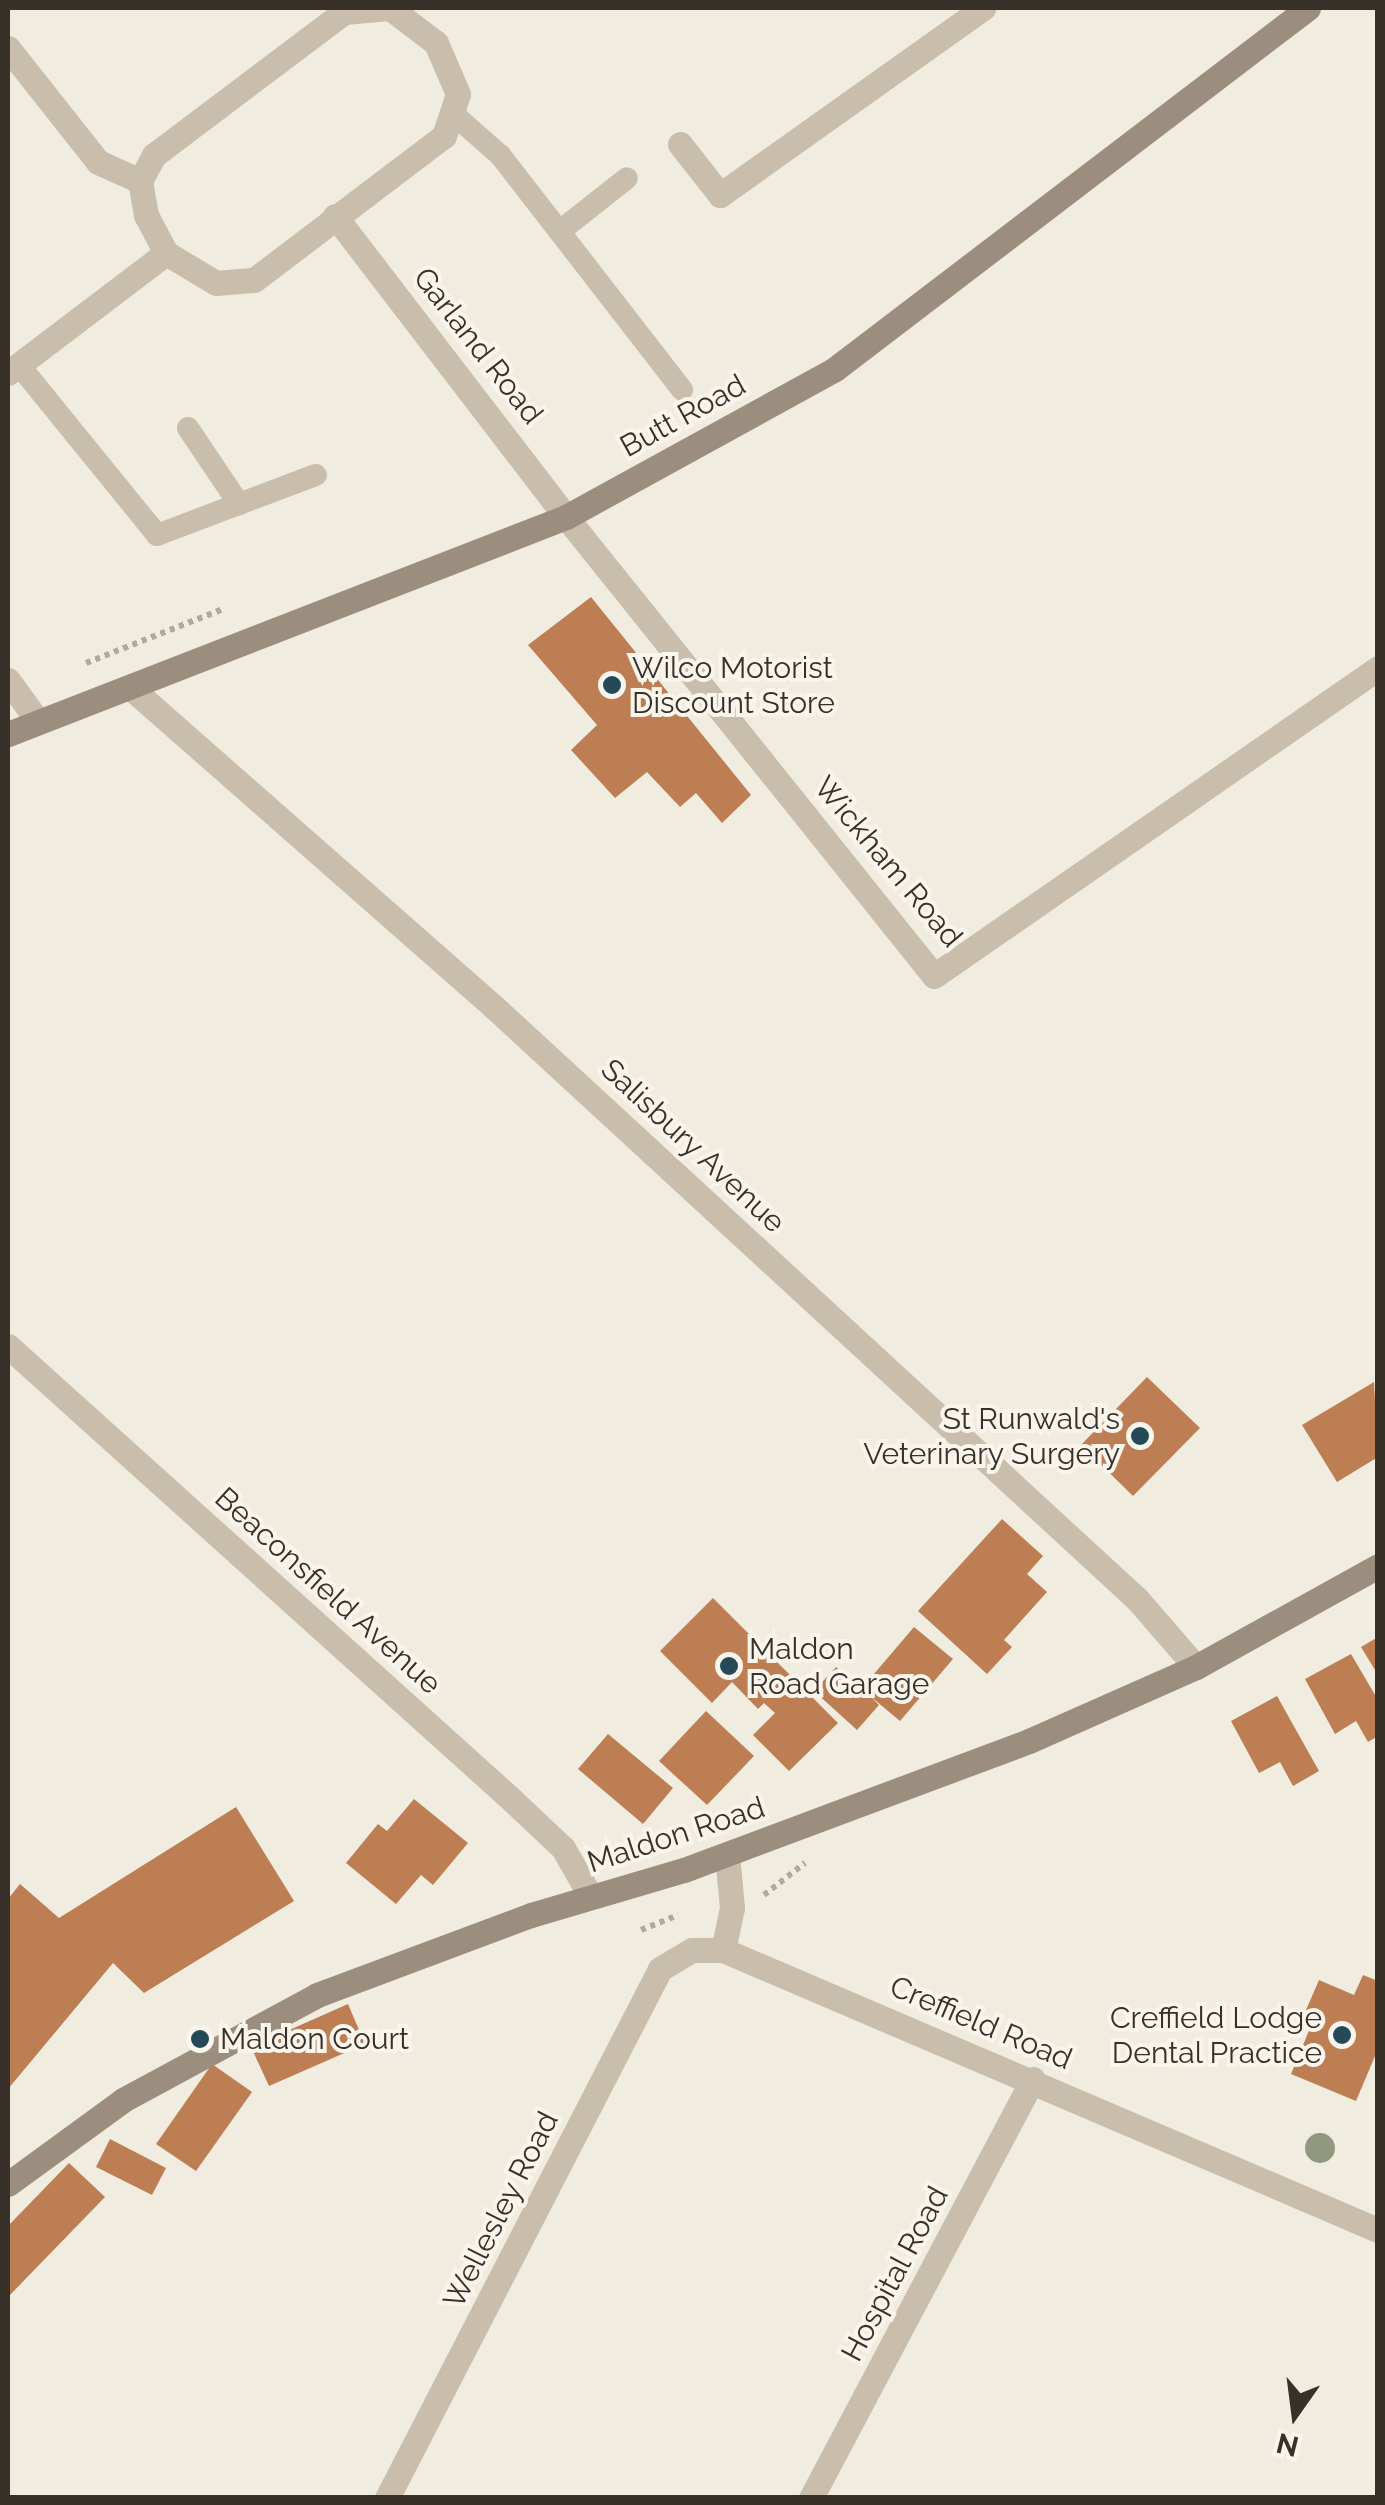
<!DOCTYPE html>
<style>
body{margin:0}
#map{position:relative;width:1385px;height:2505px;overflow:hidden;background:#f1ece0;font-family:Raleway,sans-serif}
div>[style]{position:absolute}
.building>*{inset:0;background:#bc7e52}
.path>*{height:6px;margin-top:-3px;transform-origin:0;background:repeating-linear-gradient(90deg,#b4a896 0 5px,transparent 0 10px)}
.service>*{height:22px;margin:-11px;padding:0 11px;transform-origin:11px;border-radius:11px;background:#c9beac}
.pedestrian>*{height:25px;margin:-12.5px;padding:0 12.5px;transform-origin:12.5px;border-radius:12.5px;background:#c9beac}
.minor>*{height:25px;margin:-12.5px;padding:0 12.5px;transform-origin:12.5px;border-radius:12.5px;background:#c9beac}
.secondary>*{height:25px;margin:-12.5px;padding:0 12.5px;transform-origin:12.5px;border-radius:12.5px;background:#9c8e7e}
.trees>*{width:30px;height:30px;margin:-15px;border-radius:50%;background:#90987f}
.dots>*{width:28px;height:28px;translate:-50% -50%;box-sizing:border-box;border:5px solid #f9f5ec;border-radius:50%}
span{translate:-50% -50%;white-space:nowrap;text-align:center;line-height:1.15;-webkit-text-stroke:8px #f9f5ec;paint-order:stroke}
.street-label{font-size:30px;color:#37312a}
.poi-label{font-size:30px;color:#37312a}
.left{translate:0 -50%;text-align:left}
.right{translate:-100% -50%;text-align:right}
.frame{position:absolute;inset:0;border:10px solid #37312a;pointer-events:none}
.north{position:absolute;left:1245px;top:2365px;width:100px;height:100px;-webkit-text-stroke:8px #f9f5ec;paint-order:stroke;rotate:194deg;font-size:28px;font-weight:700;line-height:40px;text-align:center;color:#37312a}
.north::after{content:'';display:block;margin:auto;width:35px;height:45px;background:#37312a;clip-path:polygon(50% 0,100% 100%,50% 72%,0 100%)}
</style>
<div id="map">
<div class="building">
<i style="clip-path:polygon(591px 597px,751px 795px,722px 823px,696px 793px,680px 807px,647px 772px,615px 798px,571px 750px,597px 725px,528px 645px)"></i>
<i style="clip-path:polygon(1147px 1377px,1200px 1428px,1133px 1496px,1081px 1445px)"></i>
<i style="clip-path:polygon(1374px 1382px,1378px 1457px,1337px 1482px,1302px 1425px)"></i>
<i style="clip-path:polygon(1002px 1519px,1043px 1556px,1027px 1574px,1047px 1592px,1004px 1640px,1012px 1647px,987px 1674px,918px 1611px)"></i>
<i style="clip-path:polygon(713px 1598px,838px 1723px,789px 1771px,753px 1735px,775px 1713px,764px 1703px,758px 1709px,732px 1682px,712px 1703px,660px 1651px)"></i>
<i style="clip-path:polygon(914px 1627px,953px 1659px,900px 1721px,870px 1696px,879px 1705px,857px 1730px,814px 1691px,836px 1667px,862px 1688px)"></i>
<i style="clip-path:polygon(1378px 1637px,1378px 1675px,1361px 1647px)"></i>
<i style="clip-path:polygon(1351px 1654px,1378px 1700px,1378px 1736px,1368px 1742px,1356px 1721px,1335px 1734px,1305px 1679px)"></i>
<i style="clip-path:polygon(1277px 1696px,1319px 1771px,1293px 1786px,1280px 1762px,1259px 1773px,1231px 1721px)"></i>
<i style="clip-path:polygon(706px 1711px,754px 1756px,707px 1805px,659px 1761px)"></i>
<i style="clip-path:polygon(608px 1734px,673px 1788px,643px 1824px,578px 1769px)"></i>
<i style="clip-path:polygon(414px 1799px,468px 1843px,433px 1885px,421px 1875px,396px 1904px,346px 1863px,378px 1824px,387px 1831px)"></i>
<i style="clip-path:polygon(236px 1807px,294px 1901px,144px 1993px,113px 1963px,8px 2089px,8px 1899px,20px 1884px,59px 1918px)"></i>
<i style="clip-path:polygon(1363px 1975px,1378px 1981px,1378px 2049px,1356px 2101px,1291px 2074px,1313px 2021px,1303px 2017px,1319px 1980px,1354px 1995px)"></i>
<i style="clip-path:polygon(348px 2004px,365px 2044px,269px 2086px,251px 2047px)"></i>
<i style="clip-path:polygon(212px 2064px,252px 2092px,196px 2171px,156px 2144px)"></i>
<i style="clip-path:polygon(110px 2139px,166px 2168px,152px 2195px,96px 2167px)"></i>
<i style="clip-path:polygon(69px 2163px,105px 2197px,8px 2297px,8px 2226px)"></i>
</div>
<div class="path">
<i style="left:86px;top:663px;width:147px;rotate:-21.5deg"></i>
<i style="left:764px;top:1895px;width:52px;rotate:-38deg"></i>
<i style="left:641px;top:1930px;width:40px;rotate:-22deg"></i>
</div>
<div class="service">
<i style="left:452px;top:113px;width:64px;rotate:41.2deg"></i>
<i style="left:500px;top:155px;width:297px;rotate:52.2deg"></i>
<i style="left:560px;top:231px;width:85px;rotate:-38.3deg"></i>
<i style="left:19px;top:365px;width:219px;rotate:50.9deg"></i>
<i style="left:157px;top:535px;width:170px;rotate:-20.7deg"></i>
<i style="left:188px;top:428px;width:92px;rotate:56.1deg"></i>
</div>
<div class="pedestrian">
<i style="left:8px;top:48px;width:145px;rotate:51.7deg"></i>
<i style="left:98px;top:162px;width:46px;rotate:24.3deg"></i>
<i style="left:335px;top:216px;width:379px;rotate:52.5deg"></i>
<i style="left:8px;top:680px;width:49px;rotate:54.1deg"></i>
</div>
<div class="minor">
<i style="left:389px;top:8px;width:45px;rotate:174.9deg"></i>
<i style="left:344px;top:12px;width:238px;rotate:143deg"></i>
<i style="left:154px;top:155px;width:30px;rotate:118deg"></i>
<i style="left:140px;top:181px;width:35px;rotate:80deg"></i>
<i style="left:146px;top:215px;width:43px;rotate:62.2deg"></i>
<i style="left:166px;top:253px;width:58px;rotate:31deg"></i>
<i style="left:216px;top:283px;width:38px;rotate:-5deg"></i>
<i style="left:254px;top:280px;width:238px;rotate:-37.2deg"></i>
<i style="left:444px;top:136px;width:44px;rotate:-71.6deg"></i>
<i style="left:458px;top:94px;width:56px;rotate:-113.3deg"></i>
<i style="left:436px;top:43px;width:58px;rotate:-142.7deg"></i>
<i style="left:680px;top:144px;width:65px;rotate:51.9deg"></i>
<i style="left:720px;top:195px;width:323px;rotate:-35.4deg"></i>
<i style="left:8px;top:373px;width:198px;rotate:-37.2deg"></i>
<i style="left:566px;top:517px;width:588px;rotate:51.28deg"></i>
<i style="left:934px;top:976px;width:540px;rotate:-34.75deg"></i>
<i style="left:131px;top:688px;width:483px;rotate:41.3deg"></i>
<i style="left:494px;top:1007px;width:874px;rotate:42.64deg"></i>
<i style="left:1137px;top:1599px;width:90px;rotate:49.1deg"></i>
<i style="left:8px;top:1346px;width:678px;rotate:42.01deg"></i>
<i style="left:512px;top:1800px;width:70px;rotate:43.3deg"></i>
<i style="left:563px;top:1848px;width:56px;rotate:60.3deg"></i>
<i style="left:723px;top:1950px;width:43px;rotate:-77.9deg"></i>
<i style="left:732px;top:1908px;width:54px;rotate:-95.3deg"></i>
<i style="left:387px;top:2498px;width:595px;rotate:-62.7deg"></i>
<i style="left:660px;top:1969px;width:37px;rotate:-31deg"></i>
<i style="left:692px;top:1950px;width:31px"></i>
<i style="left:723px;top:1950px;width:712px;rotate:23.15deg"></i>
<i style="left:811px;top:2498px;width:474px;rotate:-62.1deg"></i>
</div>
<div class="secondary">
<i style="left:8px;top:734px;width:599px;rotate:-21.25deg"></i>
<i style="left:566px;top:517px;width:307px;rotate:-28.8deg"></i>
<i style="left:835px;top:369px;width:595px;rotate:-37.35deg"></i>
<i style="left:8px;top:2184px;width:142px;rotate:-36.1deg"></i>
<i style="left:123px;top:2100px;width:221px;rotate:-28.4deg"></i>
<i style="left:317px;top:1995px;width:228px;rotate:-20.5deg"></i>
<i style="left:531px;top:1915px;width:159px;rotate:-16.4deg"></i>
<i style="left:684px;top:1870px;width:368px;rotate:-20.5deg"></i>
<i style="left:1029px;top:1741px;width:183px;rotate:-23.9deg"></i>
<i style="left:1196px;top:1667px;width:208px;rotate:-29deg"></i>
</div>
<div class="trees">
<i style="left:1320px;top:2148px"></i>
</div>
<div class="dots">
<i style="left:612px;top:685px;background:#234a56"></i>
<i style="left:1140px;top:1436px;background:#234a56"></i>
<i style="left:729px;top:1666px;background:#234a56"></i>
<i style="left:1342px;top:2035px;background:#234a56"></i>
<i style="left:200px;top:2039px;background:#234a56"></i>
</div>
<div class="street-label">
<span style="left:478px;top:346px;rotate:52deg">Garland Road</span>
<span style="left:683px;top:416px;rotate:-29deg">Butt Road</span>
<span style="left:888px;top:862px;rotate:50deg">Wickham Road</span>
<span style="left:693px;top:1146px;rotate:43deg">Salisbury Avenue</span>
<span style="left:328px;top:1591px;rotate:42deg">Beaconsfield Avenue</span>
<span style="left:676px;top:1835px;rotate:-18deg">Maldon Road</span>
<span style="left:981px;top:2023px;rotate:23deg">Creffield Road</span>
<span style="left:501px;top:2210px;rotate:-63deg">Wellesley Road</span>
<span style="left:895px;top:2274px;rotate:-62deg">Hospital Road</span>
</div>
<div class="poi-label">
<span class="left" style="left:632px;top:685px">Wilco Motorist<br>Discount Store</span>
<span class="right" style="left:1120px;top:1436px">St Runwald's<br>Veterinary Surgery</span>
<span class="left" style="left:749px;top:1666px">Maldon<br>Road Garage</span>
<span class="right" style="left:1322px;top:2035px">Creffield Lodge<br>Dental Practice</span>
<span class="left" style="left:220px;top:2039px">Maldon Court</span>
</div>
<div class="frame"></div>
<div class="north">N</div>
</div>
